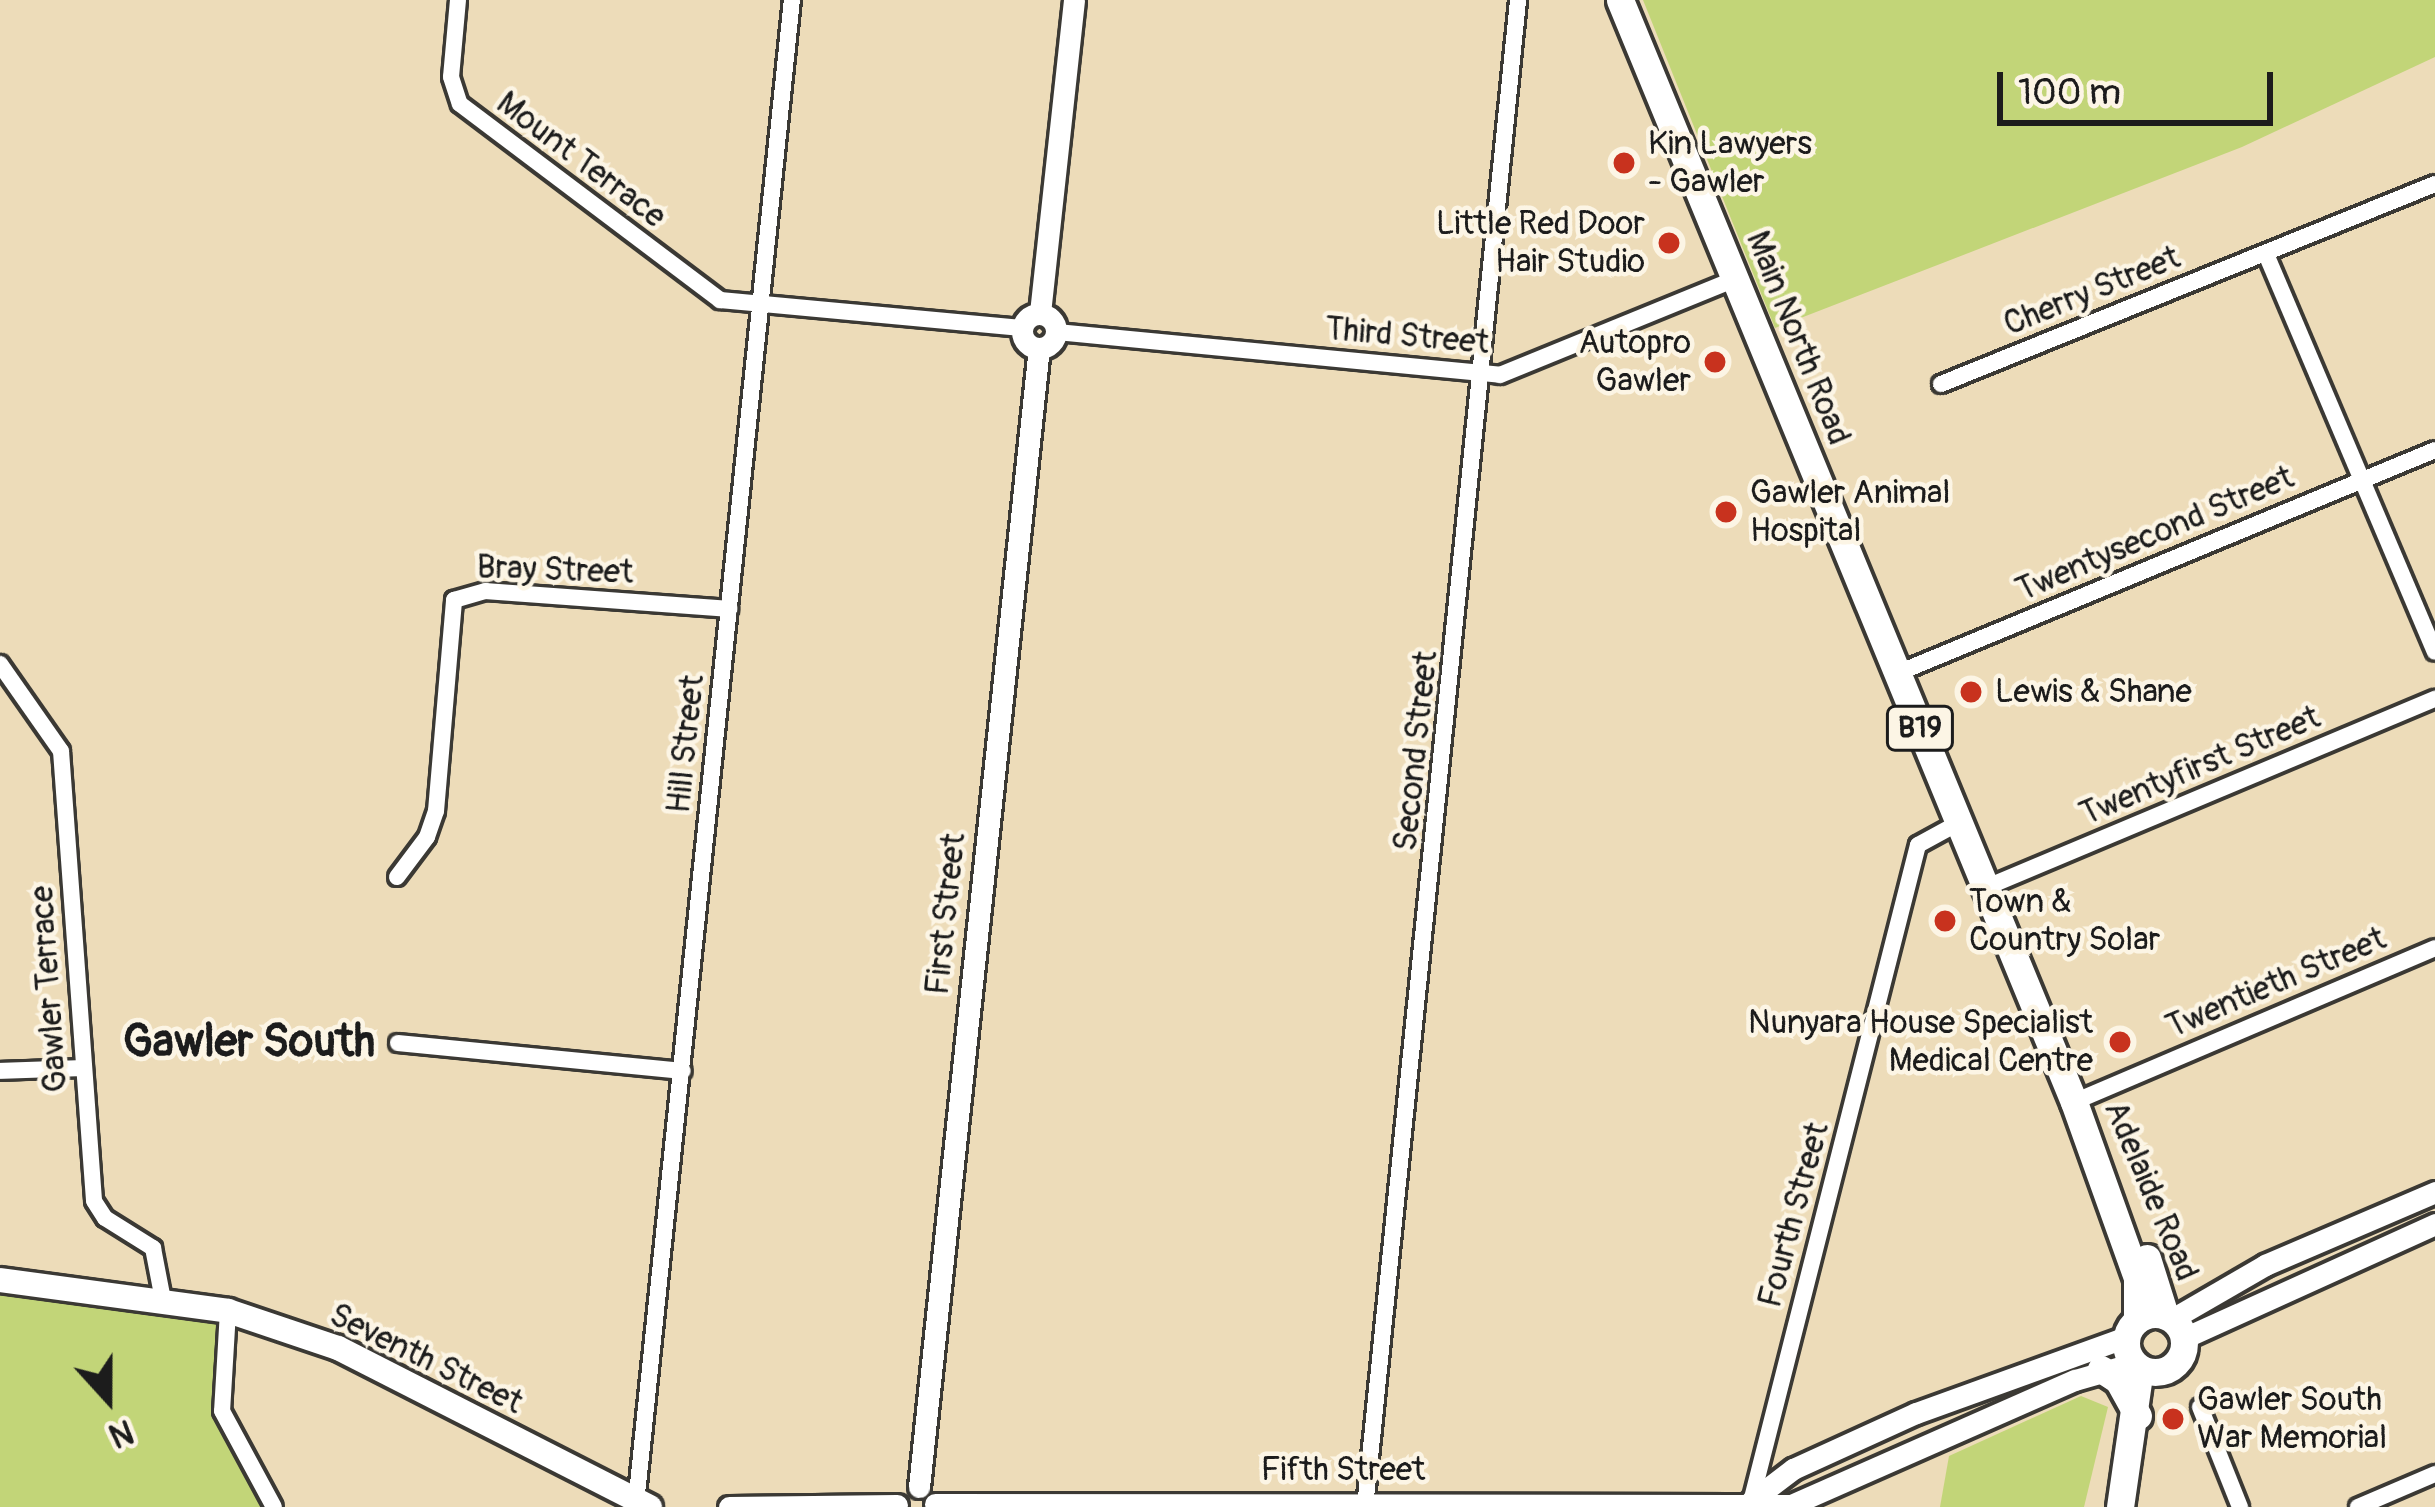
<!DOCTYPE html>
<style>
body{margin:0}
#map{position:relative;width:2435px;height:1507px;overflow:hidden;background:#eddcb9;font-family:Pangolin,sans-serif}
div>[style]{position:absolute}
.green>*{inset:0;background:#c2d578}
.roads{filter:drop-shadow(3px 0 #3b3934) drop-shadow(-3px 0 #3b3934) drop-shadow(0 3px #3b3934) drop-shadow(0 -3px #3b3934)}
.minor>*{height:16px;margin:-8px;padding:0 8px;transform-origin:8px;border-radius:8px;background:#fff}
.tertiary>*{height:21px;margin:-10.5px;padding:0 10.5px;transform-origin:10.5px;border-radius:10.5px;background:#fff}
.tertiary>.ring{margin:-10.5px;padding:0;box-sizing:content-box;background:none;border:21px solid #fff;border-radius:50%}
.secondary>*{height:24px;margin:-12px;padding:0 12px;transform-origin:12px;border-radius:12px;background:#fff}
.primary>*{height:27px;margin:-13.5px;padding:0 13.5px;transform-origin:13.5px;border-radius:13.5px;background:#fff}
.primary>.ring{margin:-13.5px;padding:0;box-sizing:content-box;background:none;border:27px solid #fff;border-radius:50%}
.dots>*{width:33px;height:33px;translate:-50% -50%;box-sizing:border-box;border:6px solid #fcf5e5;border-radius:50%}
span{translate:-50% -50%;white-space:nowrap;text-align:center;line-height:1.15;-webkit-text-stroke:9px #fcf5e5;paint-order:stroke}
.shield-label span{padding:3px 9px;background:#fcf5e5;border:3px solid;border-radius:9px;-webkit-text-stroke-width:0}
.shield-label{font-size:30px;color:#1c1c1c;font-weight:700}
.poi-label{font-size:33px;color:#1c1c1c}
.left{translate:0 -50%;text-align:left}
.right{translate:-100% -50%;text-align:right}
.street-label{font-size:33px;color:#1c1c1c}
.district-label{font-size:45px;color:#1c1c1c;font-weight:700}
.north{position:absolute;left:48px;top:1339px;width:120px;height:120px;-webkit-text-stroke:9px #fcf5e5;paint-order:stroke;rotate:159deg;font-size:33px;font-weight:700;line-height:48px;text-align:center;color:#1c1c1c}
.north::after{content:'';display:block;margin:auto;width:42px;height:54px;background:#1c1c1c;clip-path:polygon(50% 0,100% 100%,50% 72%,0 100%)}
.scale{position:absolute;left:1997px;top:72px;width:276px;height:54px;box-sizing:border-box;border:6px solid #1c1c1c;border-top:0;padding-left:15px;font-size:36px;line-height:42px;white-space:nowrap;color:#1c1c1c;-webkit-text-stroke:9px #fcf5e5;paint-order:stroke}
</style>
<div id="map">
<div class="green">
<i style="clip-path:polygon(1643px 0,2435px 0,2435px 57px,2242px 147px,1775px 328px)"></i>
<i style="clip-path:polygon(0 1280px,228px 1311px,222px 1411px,274px 1507px,0 1507px)"></i>
<i style="clip-path:polygon(2081px 1396px,2108px 1407px,2084px 1507px,1940px 1507px,1949px 1456px)"></i>
</div>
<div class="roads">
<div class="minor">
<i style="left:458px;top:0;width:77px;rotate:95.2deg"></i>
<i style="left:451px;top:77px;width:28px;rotate:72deg"></i>
<i style="left:460px;top:104px;width:326px;rotate:37deg"></i>
<i style="left:720px;top:300px;width:303px;rotate:5.3deg"></i>
<i style="left:2266px;top:254px;width:432px;rotate:67deg"></i>
<i style="left:1057px;top:332px;width:445px;rotate:5.5deg"></i>
<i style="left:1500px;top:375px;width:254px;rotate:-22.2deg"></i>
<i style="left:1941px;top:384px;width:533px;rotate:-22.04deg"></i>
<i style="left:0;top:664px;width:106px;rotate:55deg"></i>
<i style="left:61px;top:751px;width:451px;rotate:85.8deg"></i>
<i style="left:94px;top:1201px;width:20px;rotate:57deg"></i>
<i style="left:105px;top:1218px;width:57px;rotate:32deg"></i>
<i style="left:153px;top:1248px;width:53px;rotate:79.1deg"></i>
<i style="left:1898px;top:673px;width:581px;rotate:-22.55deg"></i>
<i style="left:397px;top:877px;width:50px;rotate:-53.1deg"></i>
<i style="left:427px;top:837px;width:28px;rotate:-71deg"></i>
<i style="left:436px;top:811px;width:212px;rotate:-85.1deg"></i>
<i style="left:454px;top:600px;width:33px;rotate:-16deg"></i>
<i style="left:486px;top:591px;width:244px;rotate:4.2deg"></i>
<i style="left:1987px;top:887px;width:486px;rotate:-22.8deg"></i>
<i style="left:398px;top:1043px;width:286px;rotate:5.6deg"></i>
<i style="left:0;top:1071px;width:83px;rotate:-2.1deg"></i>
<i style="left:2074px;top:1102px;width:392px;rotate:-23.1deg"></i>
<i style="left:228px;top:1311px;width:100px;rotate:93.4deg"></i>
<i style="left:222px;top:1411px;width:109px;rotate:61.6deg"></i>
<i style="left:2200px;top:1407px;width:108px;rotate:68.2deg"></i>
<i style="left:637px;top:1494px;width:1502px;rotate:-84.08deg"></i>
<i style="left:1750px;top:1506px;width:682px;rotate:-75.74deg"></i>
<i style="left:1918px;top:845px;width:48px;rotate:-28.7deg"></i>
<i style="left:1365px;top:1507px;width:1515px;rotate:-84.2deg"></i>
<i style="left:2358px;top:1507px;width:84px;rotate:-23.2deg"></i>
</div>
<div class="tertiary">
<i style="left:1040px;top:313px;width:315px;rotate:-83.8deg"></i>
<i class="ring" style="left:1022px;top:314px;width:13px;height:13px"></i>
<i style="left:2172px;top:1319px;width:108px;rotate:-30.1deg"></i>
<i style="left:2265px;top:1265px;width:185px;rotate:-23.2deg"></i>
<i style="left:2184px;top:1338px;width:276px;rotate:-24.4deg"></i>
<i style="left:919px;top:1487px;width:1145px;rotate:-83.99deg"></i>
<i style="left:1751px;top:1501px;width:53px;rotate:-37.3deg"></i>
<i style="left:1793px;top:1469px;width:135px;rotate:-24.5deg"></i>
<i style="left:1916px;top:1413px;width:223px;rotate:-19.9deg"></i>
<i style="left:935px;top:1504px;width:856px;rotate:0.07deg"></i>
<i style="left:1791px;top:1505px;width:310px;rotate:-23.8deg"></i>
<i style="left:2075px;top:1380px;width:61px;rotate:-16.1deg"></i>
<i style="left:729px;top:1507px;width:168px;rotate:-0.7deg"></i>
</div>
<div class="secondary">
<i style="left:0;top:1280px;width:230px;rotate:7.7deg"></i>
<i style="left:228px;top:1311px;width:116px;rotate:18.6deg"></i>
<i style="left:338px;top:1348px;width:350px;rotate:27deg"></i>
</div>
<div class="primary">
<i style="left:1620px;top:0;width:1192px;rotate:67.61deg"></i>
<i style="left:2074px;top:1102px;width:187px;rotate:70.3deg"></i>
<i style="left:2137px;top:1278px;width:42px;rotate:90deg"></i>
<i style="left:2147px;top:1258px;width:60px;rotate:72.5deg"></i>
<i class="ring" style="left:2126px;top:1314px;width:31px;height:31px"></i>
<i style="left:2101px;top:1369px;width:20px;rotate:33deg"></i>
<i style="left:2118px;top:1380px;width:41px;rotate:60.9deg"></i>
<i style="left:2120px;top:1507px;width:140px;rotate:-81.8deg"></i>
</div>
</div>
<div class="dots">
<i style="left:1624px;top:163px;background:#c8321e"></i>
<i style="left:1669px;top:243px;background:#c8321e"></i>
<i style="left:1715px;top:362px;background:#c8321e"></i>
<i style="left:1726px;top:512px;background:#c8321e"></i>
<i style="left:1971px;top:692px;background:#c8321e"></i>
<i style="left:1945px;top:921px;background:#c8321e"></i>
<i style="left:2120px;top:1042px;background:#c8321e"></i>
<i style="left:2173px;top:1419px;background:#c8321e"></i>
</div>
<div class="shield-label">
<span style="left:1920px;top:728px">B19</span>
</div>
<div class="poi-label">
<span class="left" style="left:1648px;top:163px">Kin Lawyers<br>- Gawler</span>
<span class="right" style="left:1645px;top:243px">Little Red Door<br>Hair Studio</span>
<span class="right" style="left:1691px;top:362px">Autopro<br>Gawler</span>
<span class="left" style="left:1750px;top:512px">Gawler Animal<br>Hospital</span>
<span class="left" style="left:1995px;top:692px">Lewis &amp; Shane</span>
<span class="left" style="left:1969px;top:921px">Town &amp;<br>Country Solar</span>
<span class="right" style="left:2093px;top:1042px">Nunyara House Specialist<br>Medical Centre</span>
<span class="left" style="left:2197px;top:1419px">Gawler South<br>War Memorial</span>
</div>
<div class="street-label">
<span style="left:581px;top:160px;rotate:37deg">Mount Terrace</span>
<span style="left:2092px;top:291px;rotate:-22deg">Cherry Street</span>
<span style="left:1407px;top:336px;rotate:5deg">Third Street</span>
<span style="left:1798px;top:338px;rotate:68deg">Main North Road</span>
<span style="left:2155px;top:534px;rotate:-23deg">Twentysecond Street</span>
<span style="left:555px;top:570px;rotate:2deg">Bray Street</span>
<span style="left:686px;top:744px;rotate:-84deg">Hill Street</span>
<span style="left:1416px;top:751px;rotate:-84deg">Second Street</span>
<span style="left:2200px;top:766px;rotate:-23deg">Twentyfirst Street</span>
<span style="left:946px;top:914px;rotate:-84deg">First Street</span>
<span style="left:2276px;top:983px;rotate:-23deg">Twentieth Street</span>
<span style="left:49px;top:989px;rotate:-94deg">Gawler Terrace</span>
<span style="left:2151px;top:1191px;rotate:67deg">Adelaide Road</span>
<span style="left:1794px;top:1215px;rotate:-75deg">Fourth Street</span>
<span style="left:426px;top:1359px;rotate:26deg">Seventh Street</span>
<span style="left:1343px;top:1470px">Fifth Street</span>
</div>
<div class="district-label">
<span style="left:249px;top:1043px">Gawler South</span>
</div>
<div class="north">N</div>
<div class="scale">100 m</div>
</div>
